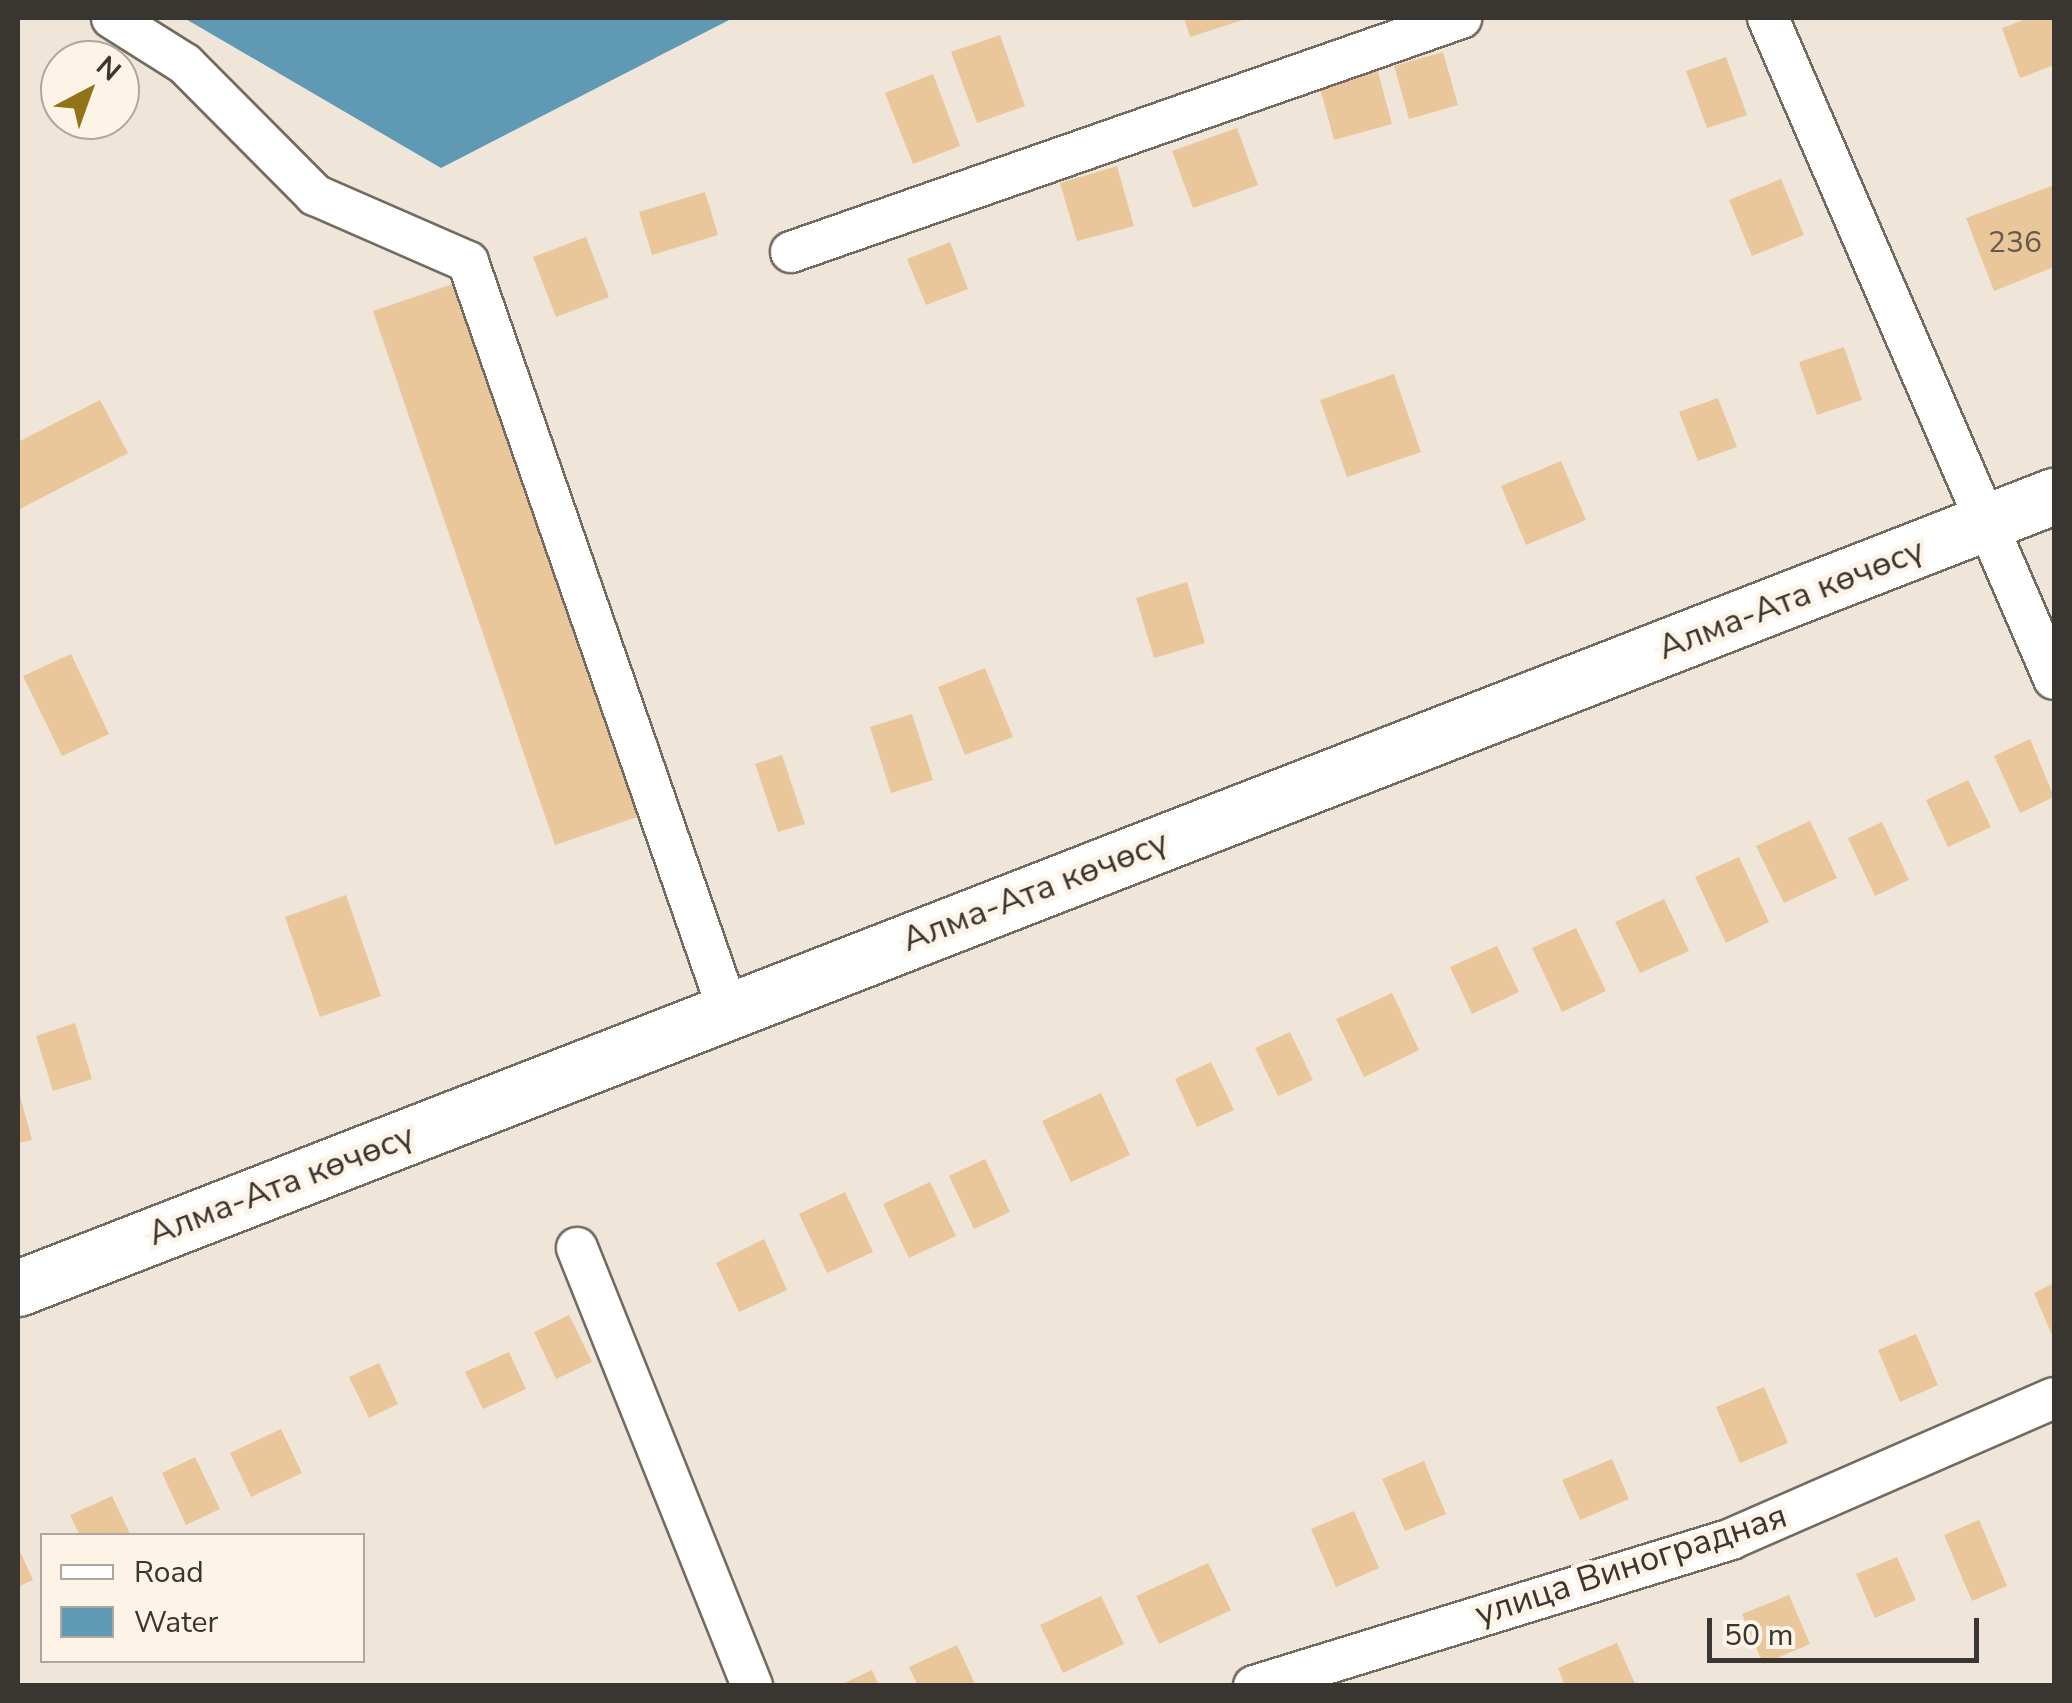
<!DOCTYPE html>
<meta charset="utf-8">
<style>
body{margin:0}
#map{position:relative;width:2072px;height:1703px;overflow:hidden;background:#efe6d9;font-family:"Nunito Sans",sans-serif}
div>[style]{position:absolute}
.water>*{inset:0;background:#6099b3}
.building>*{inset:0;background:#e9c79a}
.roads{filter:drop-shadow(2px 0 #746b60) drop-shadow(-2px 0 #746b60) drop-shadow(0 2px #746b60) drop-shadow(0 -2px #746b60)}
.minor>*{height:40px;margin:-20px;padding:0 20px;transform-origin:20px;border-radius:20px;background:#fff}
.highway>*{height:55px;margin:-27.5px;padding:0 27.5px;transform-origin:27.5px;border-radius:27.5px;background:#fff}
span{translate:-50% -50%;white-space:nowrap;text-align:center;line-height:1.15;-webkit-text-stroke:9px #fdf3e6;paint-order:stroke}
.number-label{font-size:30px;color:#655a4a}
.number-label span{-webkit-text-stroke-width:0}
.street-label{font-size:35px;color:#393530}
.frame{position:absolute;inset:0;border:20px solid #393530;pointer-events:none}
.legend{position:absolute;left:40px;top:1533px;width:325px;height:130px;box-sizing:border-box;background:#fdf3e6;border:2px solid #afa79d;margin:0;padding:12px 18px;list-style:none;font-size:30px;color:#393530}
.legend li{display:flex;align-items:center;gap:20px;height:50px}
.legend b{width:50px;border:2px solid #afa79d}
.north{position:absolute;left:40px;top:40px;width:100px;height:100px;box-sizing:border-box;background:#fdf3e6;border:2px solid #afa79d;border-radius:50%;rotate:41deg;font-size:28px;font-weight:700;line-height:40px;text-align:center;color:#393530}
.north::after{content:'';display:block;margin:auto;width:35px;height:45px;background:#917318;clip-path:polygon(50% 0,100% 100%,50% 72%,0 100%)}
.scale{position:absolute;left:1707px;top:1618px;width:272px;height:45px;box-sizing:border-box;border:5px solid #393530;border-top:0;padding-left:12px;font-size:30px;line-height:35px;white-space:nowrap;color:#393530;-webkit-text-stroke:8px #fdf3e6;paint-order:stroke}
</style>
<div id="map">
<div class="water">
<i style="clip-path:polygon(184px 18px,733px 18px,441px 168px)"></i>
</div>
<div class="building">
<i style="clip-path:polygon(1184px 18px,1249px 18px,1190px 37px)"></i>
<i style="clip-path:polygon(2029px 18px,2054px 18px,2054px 65px,2020px 78px,2002px 28px)"></i>
<i style="clip-path:polygon(1000px 35px,1025px 106px,977px 123px,951px 52px)"></i>
<i style="clip-path:polygon(1443px 52px,1458px 105px,1409px 119px,1394px 66px)"></i>
<i style="clip-path:polygon(1726px 57px,1747px 115px,1707px 128px,1686px 71px)"></i>
<i style="clip-path:polygon(1377px 68px,1392px 124px,1334px 140px,1319px 84px)"></i>
<i style="clip-path:polygon(933px 74px,960px 146px,913px 164px,885px 93px)"></i>
<i style="clip-path:polygon(1237px 128px,1258px 185px,1193px 208px,1172px 151px)"></i>
<i style="clip-path:polygon(1117px 166px,1134px 226px,1077px 241px,1060px 183px)"></i>
<i style="clip-path:polygon(1781px 179px,1804px 235px,1752px 256px,1729px 200px)"></i>
<i style="clip-path:polygon(2054px 185px,2054px 267px,1994px 291px,1966px 218px)"></i>
<i style="clip-path:polygon(705px 192px,718px 235px,652px 255px,639px 212px)"></i>
<i style="clip-path:polygon(586px 237px,609px 297px,556px 317px,533px 257px)"></i>
<i style="clip-path:polygon(950px 242px,968px 289px,926px 305px,907px 259px)"></i>
<i style="clip-path:polygon(467px 279px,649px 813px,555px 845px,373px 311px)"></i>
<i style="clip-path:polygon(1844px 347px,1862px 400px,1817px 415px,1799px 362px)"></i>
<i style="clip-path:polygon(1394px 374px,1421px 452px,1347px 477px,1320px 400px)"></i>
<i style="clip-path:polygon(1718px 398px,1737px 447px,1698px 461px,1679px 412px)"></i>
<i style="clip-path:polygon(100px 400px,128px 453px,18px 510px,18px 442px)"></i>
<i style="clip-path:polygon(1561px 461px,1586px 520px,1526px 545px,1501px 486px)"></i>
<i style="clip-path:polygon(1187px 582px,1205px 643px,1154px 658px,1136px 598px)"></i>
<i style="clip-path:polygon(71px 654px,109px 734px,62px 756px,23px 676px)"></i>
<i style="clip-path:polygon(985px 668px,1013px 737px,965px 755px,938px 687px)"></i>
<i style="clip-path:polygon(912px 714px,933px 780px,891px 793px,870px 727px)"></i>
<i style="clip-path:polygon(2030px 739px,2054px 797px,2020px 813px,1994px 756px)"></i>
<i style="clip-path:polygon(782px 755px,805px 824px,778px 832px,755px 764px)"></i>
<i style="clip-path:polygon(1968px 780px,1991px 827px,1948px 847px,1926px 800px)"></i>
<i style="clip-path:polygon(1810px 821px,1837px 878px,1784px 903px,1756px 846px)"></i>
<i style="clip-path:polygon(1882px 822px,1909px 880px,1875px 896px,1848px 838px)"></i>
<i style="clip-path:polygon(1739px 857px,1769px 922px,1726px 943px,1695px 877px)"></i>
<i style="clip-path:polygon(346px 895px,381px 996px,320px 1017px,285px 917px)"></i>
<i style="clip-path:polygon(1664px 899px,1689px 951px,1640px 973px,1615px 922px)"></i>
<i style="clip-path:polygon(1576px 928px,1606px 991px,1562px 1012px,1532px 948px)"></i>
<i style="clip-path:polygon(1497px 946px,1519px 992px,1472px 1014px,1450px 967px)"></i>
<i style="clip-path:polygon(1392px 993px,1419px 1050px,1364px 1077px,1336px 1019px)"></i>
<i style="clip-path:polygon(75px 1023px,92px 1079px,53px 1091px,36px 1036px)"></i>
<i style="clip-path:polygon(1290px 1032px,1313px 1080px,1278px 1096px,1255px 1048px)"></i>
<i style="clip-path:polygon(1211px 1062px,1234px 1110px,1197px 1127px,1175px 1079px)"></i>
<i style="clip-path:polygon(18px 1088px,32px 1140px,18px 1143px)"></i>
<i style="clip-path:polygon(1101px 1093px,1130px 1155px,1071px 1182px,1042px 1121px)"></i>
<i style="clip-path:polygon(985px 1159px,1010px 1212px,974px 1229px,949px 1176px)"></i>
<i style="clip-path:polygon(930px 1182px,956px 1236px,909px 1258px,883px 1204px)"></i>
<i style="clip-path:polygon(845px 1192px,873px 1252px,827px 1273px,799px 1214px)"></i>
<i style="clip-path:polygon(764px 1239px,787px 1290px,739px 1312px,716px 1263px)"></i>
<i style="clip-path:polygon(2054px 1283px,2054px 1340px,2034px 1293px)"></i>
<i style="clip-path:polygon(569px 1315px,592px 1362px,556px 1379px,534px 1332px)"></i>
<i style="clip-path:polygon(1916px 1334px,1938px 1385px,1900px 1402px,1878px 1350px)"></i>
<i style="clip-path:polygon(509px 1352px,526px 1389px,483px 1409px,465px 1372px)"></i>
<i style="clip-path:polygon(379px 1363px,398px 1404px,369px 1418px,349px 1377px)"></i>
<i style="clip-path:polygon(1764px 1387px,1788px 1443px,1740px 1463px,1716px 1407px)"></i>
<i style="clip-path:polygon(281px 1429px,302px 1473px,251px 1497px,230px 1453px)"></i>
<i style="clip-path:polygon(195px 1457px,220px 1509px,186px 1525px,162px 1473px)"></i>
<i style="clip-path:polygon(1612px 1459px,1629px 1499px,1580px 1520px,1562px 1480px)"></i>
<i style="clip-path:polygon(1424px 1461px,1446px 1514px,1405px 1531px,1382px 1479px)"></i>
<i style="clip-path:polygon(112px 1496px,131px 1536px,80px 1536px,70px 1515px)"></i>
<i style="clip-path:polygon(1354px 1511px,1379px 1568px,1336px 1587px,1311px 1529px)"></i>
<i style="clip-path:polygon(1979px 1520px,2007px 1586px,1972px 1601px,1944px 1535px)"></i>
<i style="clip-path:polygon(18px 1547px,33px 1580px,18px 1587px)"></i>
<i style="clip-path:polygon(1897px 1557px,1916px 1600px,1875px 1618px,1856px 1574px)"></i>
<i style="clip-path:polygon(1208px 1563px,1231px 1610px,1159px 1644px,1136px 1596px)"></i>
<i style="clip-path:polygon(1789px 1595px,1810px 1644px,1763px 1664px,1742px 1614px)"></i>
<i style="clip-path:polygon(1101px 1596px,1124px 1644px,1063px 1673px,1040px 1625px)"></i>
<i style="clip-path:polygon(1617px 1643px,1636px 1686px,1565px 1686px,1558px 1668px)"></i>
<i style="clip-path:polygon(957px 1645px,976px 1686px,918px 1686px,909px 1667px)"></i>
<i style="clip-path:polygon(872px 1670px,879px 1686px,838px 1686px)"></i>
</div>
<div class="roads">
<div class="minor">
<i style="left:112px;top:18px;width:86px;rotate:32.2deg"></i>
<i style="left:185px;top:64px;width:185px;rotate:45.2deg"></i>
<i style="left:315px;top:195px;width:167px;rotate:23.6deg"></i>
<i style="left:468px;top:262px;width:792px;rotate:70.83deg"></i>
<i style="left:1768px;top:18px;width:720px;rotate:66.6deg"></i>
<i style="left:791px;top:252px;width:710px;rotate:-19.25deg"></i>
<i style="left:577px;top:1248px;width:472px;rotate:68.2deg"></i>
<i style="left:1254px;top:1686px;width:499px;rotate:-17.1deg"></i>
<i style="left:1731px;top:1539px;width:352px;rotate:-23.6deg"></i>
</div>
<div class="highway">
<i style="left:18px;top:1288px;width:2185px;rotate:-21.26deg"></i>
</div>
</div>
<div class="number-label">
<span style="left:2015px;top:243px">236</span>
</div>
<div class="street-label">
<span style="left:1791px;top:599px;rotate:-21deg">Алма-Ата көчөсү</span>
<span style="left:1035px;top:891px;rotate:-21deg">Алма-Ата көчөсү</span>
<span style="left:281px;top:1185px;rotate:-21deg">Алма-Ата көчөсү</span>
<span style="left:1631px;top:1565px;rotate:-18deg">улица Виноградная</span>
</div>
<div class="frame"></div>
<ul class="legend">
<li><b style="height:12px;background:#fff"></b>Road</li>
<li><b style="height:28px;background:#6099b3"></b>Water</li>
</ul>
<div class="north">N</div>
<div class="scale">50 m</div>
</div>
